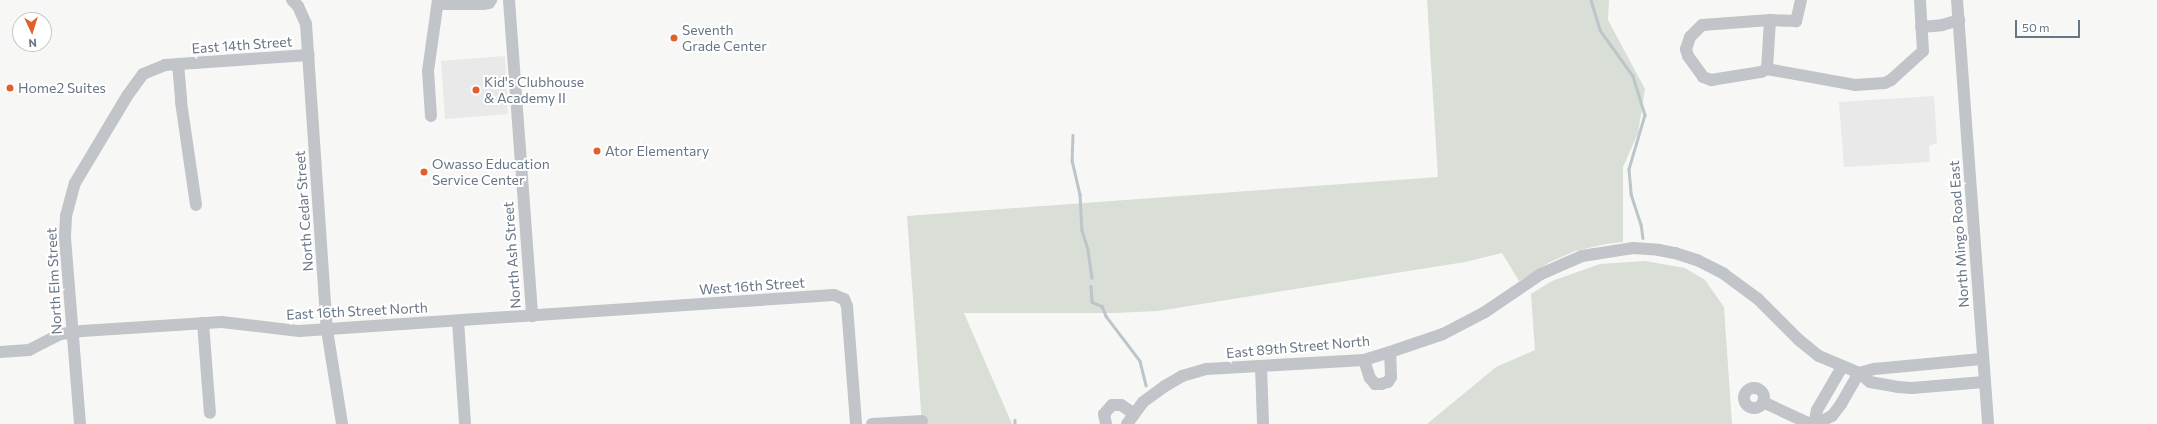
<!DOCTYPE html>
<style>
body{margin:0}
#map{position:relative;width:2157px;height:424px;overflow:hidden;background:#f7f8f5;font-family:Commissioner,sans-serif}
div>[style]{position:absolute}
.built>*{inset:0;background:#e8e9e8}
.green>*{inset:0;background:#d9ded6}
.stream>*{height:2.5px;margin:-1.25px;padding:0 1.25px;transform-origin:1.25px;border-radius:1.25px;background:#bbc5ca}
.minor>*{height:12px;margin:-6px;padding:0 6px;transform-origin:6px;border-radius:6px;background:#c1c4c8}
.minor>.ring{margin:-6px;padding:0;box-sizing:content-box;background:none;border:12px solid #c1c4c8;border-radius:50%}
.dots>*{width:11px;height:11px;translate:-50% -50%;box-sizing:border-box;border:2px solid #fff;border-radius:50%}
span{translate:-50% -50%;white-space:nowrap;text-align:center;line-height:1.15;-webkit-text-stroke:4px #fff;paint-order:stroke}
.poi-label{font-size:14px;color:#677685}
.left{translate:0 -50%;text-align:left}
.street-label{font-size:14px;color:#677685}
.north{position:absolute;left:12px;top:12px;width:40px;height:40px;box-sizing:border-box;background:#fff;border:1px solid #c2c8ce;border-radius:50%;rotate:176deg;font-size:11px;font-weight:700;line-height:16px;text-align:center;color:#677685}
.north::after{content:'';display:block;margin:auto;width:14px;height:18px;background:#e15f2b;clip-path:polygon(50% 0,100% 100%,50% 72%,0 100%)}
.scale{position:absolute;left:2015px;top:20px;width:65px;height:18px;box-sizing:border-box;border:2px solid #677685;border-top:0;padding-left:5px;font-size:12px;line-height:14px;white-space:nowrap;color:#677685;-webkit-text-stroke:3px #fff;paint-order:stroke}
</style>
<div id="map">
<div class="built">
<i style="clip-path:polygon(505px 56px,508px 114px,445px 119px,441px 61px)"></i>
<i style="clip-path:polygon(1934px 96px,1937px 143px,1929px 146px,1930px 162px,1844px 167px,1839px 102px)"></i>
</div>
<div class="green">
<i style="clip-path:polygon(1427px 0,1609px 0,1608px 20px,1645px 89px,1638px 133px,1623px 167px,1623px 242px,1606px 244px,1575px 251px,1550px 262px,1519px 281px,1502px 253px,1465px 262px,1158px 311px,1115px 313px,964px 313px,1012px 424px,922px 424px,907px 216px,1438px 177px)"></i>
<i style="clip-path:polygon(1645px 261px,1685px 268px,1705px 280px,1724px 307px,1732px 424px,1427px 424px,1496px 367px,1535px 350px,1531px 294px,1552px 281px,1600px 264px)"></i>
</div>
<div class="stream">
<i style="left:1591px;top:0;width:31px;rotate:73deg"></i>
<i style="left:1600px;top:30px;width:57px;rotate:54.3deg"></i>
<i style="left:1633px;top:76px;width:41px;rotate:72.9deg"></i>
<i style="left:1645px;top:115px;width:56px;rotate:106.5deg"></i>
<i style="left:1629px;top:169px;width:25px;rotate:85deg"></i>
<i style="left:1631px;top:194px;width:32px;rotate:72deg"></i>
<i style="left:1641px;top:224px;width:14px;rotate:82deg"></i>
<i style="left:1073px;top:135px;width:25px;rotate:92deg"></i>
<i style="left:1072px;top:160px;width:35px;rotate:77deg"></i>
<i style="left:1080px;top:194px;width:36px;rotate:87deg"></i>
<i style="left:1082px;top:230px;width:21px;rotate:73deg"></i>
<i style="left:1088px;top:250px;width:28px;rotate:82deg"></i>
<i style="left:1091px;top:286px;width:16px;rotate:86deg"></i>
<i style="left:1092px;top:302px;width:11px;rotate:22deg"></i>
<i style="left:1102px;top:306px;width:11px;rotate:68deg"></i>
<i style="left:1106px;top:316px;width:56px;rotate:52.9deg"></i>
<i style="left:1140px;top:361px;width:25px;rotate:76deg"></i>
<i style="left:1015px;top:420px;width:4px;rotate:90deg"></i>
</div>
<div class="minor">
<i style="left:292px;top:0;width:8px;rotate:45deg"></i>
<i style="left:298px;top:6px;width:20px;rotate:66deg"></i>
<i style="left:306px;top:24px;width:307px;rotate:86.1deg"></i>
<i style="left:327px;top:330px;width:95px;rotate:80.9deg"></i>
<i style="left:509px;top:0;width:317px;rotate:85.8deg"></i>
<i style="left:1801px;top:0;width:22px;rotate:103deg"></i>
<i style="left:1796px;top:21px;width:26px;rotate:-178deg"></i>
<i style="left:1770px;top:20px;width:68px;rotate:175.8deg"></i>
<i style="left:1702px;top:25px;width:17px;rotate:135deg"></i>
<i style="left:1690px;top:37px;width:13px;rotate:108deg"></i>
<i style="left:1686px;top:49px;width:7px;rotate:74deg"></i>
<i style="left:1688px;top:56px;width:26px;rotate:54deg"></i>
<i style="left:1703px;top:77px;width:9px;rotate:21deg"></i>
<i style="left:1711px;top:80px;width:51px;rotate:-9.1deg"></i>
<i style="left:1761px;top:72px;width:7px;rotate:-27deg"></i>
<i style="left:1767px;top:69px;width:89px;rotate:10.3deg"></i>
<i style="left:1855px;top:85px;width:30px;rotate:-4deg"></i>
<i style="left:1885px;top:83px;width:7px;rotate:-27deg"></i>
<i style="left:1891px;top:80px;width:43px;rotate:-42.2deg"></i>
<i style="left:1923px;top:51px;width:51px;rotate:-93.4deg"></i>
<i style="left:1957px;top:0;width:425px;rotate:85.8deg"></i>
<i style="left:438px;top:4px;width:45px"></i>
<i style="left:483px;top:4px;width:6px;rotate:-9deg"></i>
<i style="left:489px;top:3px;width:4px;rotate:-56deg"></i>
<i style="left:1921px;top:27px;width:21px;rotate:-5deg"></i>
<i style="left:1942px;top:25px;width:18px;rotate:-16deg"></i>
<i style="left:178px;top:64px;width:38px;rotate:85deg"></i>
<i style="left:181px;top:102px;width:104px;rotate:81.7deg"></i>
<i style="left:1767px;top:69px;width:49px;rotate:-86.5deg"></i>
<i style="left:431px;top:116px;width:45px;rotate:-93.8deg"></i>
<i style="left:428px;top:71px;width:72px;rotate:-82deg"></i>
<i style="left:458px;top:321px;width:103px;rotate:86.1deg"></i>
<i style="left:203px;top:323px;width:90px;rotate:85.6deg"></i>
<i style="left:0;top:352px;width:29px;rotate:-4deg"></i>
<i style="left:29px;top:350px;width:36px;rotate:-27deg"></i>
<i style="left:61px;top:334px;width:21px;rotate:-8deg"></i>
<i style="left:82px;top:331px;width:140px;rotate:-3.7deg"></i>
<i style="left:222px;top:322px;width:78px;rotate:6.7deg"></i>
<i style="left:299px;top:331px;width:536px;rotate:-3.85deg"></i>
<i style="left:834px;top:295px;width:11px;rotate:22deg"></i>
<i style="left:844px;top:299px;width:8px;rotate:67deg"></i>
<i style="left:847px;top:306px;width:118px;rotate:85.6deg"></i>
<i style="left:1364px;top:360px;width:19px;rotate:72deg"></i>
<i style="left:1370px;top:378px;width:8px;rotate:50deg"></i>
<i style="left:1375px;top:384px;width:6px"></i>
<i style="left:1381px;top:384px;width:7px;rotate:-16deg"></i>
<i style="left:1388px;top:382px;width:6px;rotate:-59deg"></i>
<i style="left:1391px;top:377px;width:25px;rotate:-92deg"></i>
<i style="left:1261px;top:366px;width:58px;rotate:88deg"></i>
<i style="left:1859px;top:373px;width:16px;rotate:-15deg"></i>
<i style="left:1874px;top:369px;width:108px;rotate:-5.3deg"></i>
<i class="ring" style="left:1744px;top:388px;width:8px;height:8px"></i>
<i style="left:1763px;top:402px;width:52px;rotate:25.1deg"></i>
<i style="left:80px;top:424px;width:189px;rotate:-94.6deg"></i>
<i style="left:65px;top:236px;width:20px;rotate:-87deg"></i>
<i style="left:66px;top:216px;width:34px;rotate:-75deg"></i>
<i style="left:75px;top:183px;width:101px;rotate:-59.1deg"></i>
<i style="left:127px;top:96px;width:27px;rotate:-54deg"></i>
<i style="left:143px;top:74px;width:24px;rotate:-22deg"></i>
<i style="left:165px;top:65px;width:144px;rotate:-4deg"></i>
<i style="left:872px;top:424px;width:50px;rotate:-3.4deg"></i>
<i style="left:1106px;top:424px;width:10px;rotate:-101deg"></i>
<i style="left:1104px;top:414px;width:12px;rotate:-48deg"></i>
<i style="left:1112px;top:405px;width:9px"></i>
<i style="left:1121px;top:405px;width:14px;rotate:34deg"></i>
<i style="left:1127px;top:424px;width:27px;rotate:-54deg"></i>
<i style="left:1143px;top:402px;width:27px;rotate:-36deg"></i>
<i style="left:1165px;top:386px;width:20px;rotate:-30deg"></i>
<i style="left:1182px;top:376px;width:26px;rotate:-16deg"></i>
<i style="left:1207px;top:369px;width:157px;rotate:-3.3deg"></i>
<i style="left:1364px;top:360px;width:27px;rotate:-17deg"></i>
<i style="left:1390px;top:352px;width:56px;rotate:-18.8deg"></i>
<i style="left:1443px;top:334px;width:47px;rotate:-27.6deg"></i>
<i style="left:1485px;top:312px;width:68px;rotate:-34.2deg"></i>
<i style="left:1541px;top:274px;width:45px;rotate:-23.7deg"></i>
<i style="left:1582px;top:256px;width:52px;rotate:-8.9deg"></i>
<i style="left:1633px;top:248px;width:26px;rotate:4deg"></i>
<i style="left:1659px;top:250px;width:16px;rotate:11deg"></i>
<i style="left:1675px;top:253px;width:25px;rotate:18deg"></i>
<i style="left:1699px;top:261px;width:28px;rotate:27deg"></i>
<i style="left:1724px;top:274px;width:42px;rotate:36.3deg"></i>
<i style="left:1758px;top:299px;width:58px;rotate:45deg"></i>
<i style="left:1799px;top:340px;width:26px;rotate:39deg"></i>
<i style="left:1819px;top:356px;width:43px;rotate:23deg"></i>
<i style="left:1859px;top:373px;width:14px;rotate:39deg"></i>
<i style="left:1870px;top:382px;width:28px;rotate:10deg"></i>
<i style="left:1898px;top:387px;width:14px;rotate:4deg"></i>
<i style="left:1912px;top:388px;width:72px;rotate:-4.8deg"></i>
<i style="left:1814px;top:424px;width:14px;rotate:-78deg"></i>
<i style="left:1817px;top:410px;width:50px;rotate:-59.8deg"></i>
<i style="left:1816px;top:424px;width:18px;rotate:-27deg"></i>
<i style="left:1832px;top:416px;width:15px;rotate:-53deg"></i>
<i style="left:1841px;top:404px;width:36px;rotate:-60deg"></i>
</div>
<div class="dots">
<i style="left:674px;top:38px;background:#e15f2b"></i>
<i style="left:10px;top:88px;background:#e15f2b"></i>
<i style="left:476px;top:90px;background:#e15f2b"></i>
<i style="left:597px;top:151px;background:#e15f2b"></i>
<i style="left:424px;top:172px;background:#e15f2b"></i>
</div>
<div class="poi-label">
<span class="left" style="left:682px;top:38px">Seventh<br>Grade Center</span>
<span class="left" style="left:484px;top:90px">Kid's Clubhouse<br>&amp; Academy II</span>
<span class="left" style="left:18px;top:88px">Home2 Suites</span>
<span class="left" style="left:605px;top:151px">Ator Elementary</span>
<span class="left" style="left:432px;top:172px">Owasso Education<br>Service Center</span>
</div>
<div class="street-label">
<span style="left:242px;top:45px;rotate:-4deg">East 14th Street</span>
<span style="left:304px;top:211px;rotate:-94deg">North Cedar Street</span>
<span style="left:1959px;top:234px;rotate:-94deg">North Mingo Road East</span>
<span style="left:512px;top:255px;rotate:-94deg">North Ash Street</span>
<span style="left:54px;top:281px;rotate:-93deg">North Elm Street</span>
<span style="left:752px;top:286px;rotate:-4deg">West 16th Street</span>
<span style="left:357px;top:311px;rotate:-3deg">East 16th Street North</span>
<span style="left:1298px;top:347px;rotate:-5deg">East 89th Street North</span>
</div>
<div class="north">N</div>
<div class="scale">50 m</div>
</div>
